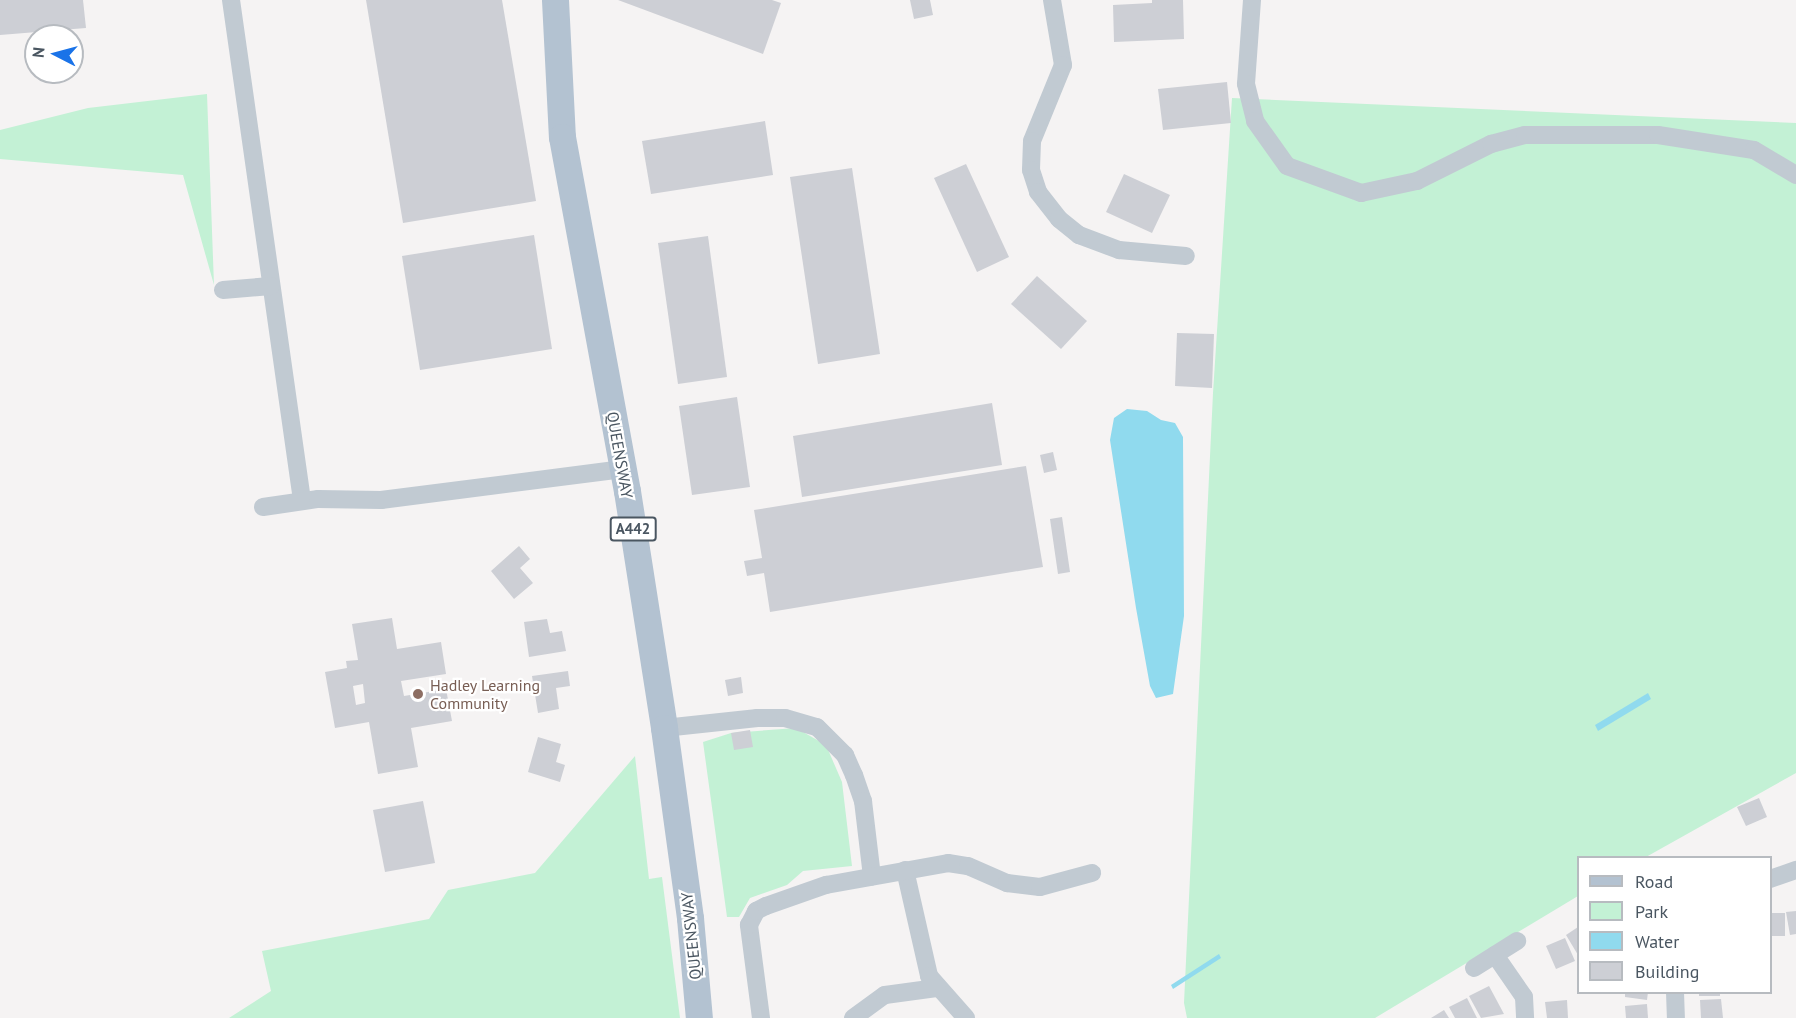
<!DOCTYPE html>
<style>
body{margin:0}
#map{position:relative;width:1796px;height:1018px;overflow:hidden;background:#f5f3f3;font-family:"PT Sans",sans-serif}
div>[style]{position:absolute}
.green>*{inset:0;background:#c3f1d5}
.water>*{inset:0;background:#90daee}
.building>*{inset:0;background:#cdcfd5}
.minor>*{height:18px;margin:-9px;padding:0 9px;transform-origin:9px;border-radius:9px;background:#c1cad2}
.primary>*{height:27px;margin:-13.5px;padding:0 13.5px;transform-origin:13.5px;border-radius:13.5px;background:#b3c2d1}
.dots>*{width:16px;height:16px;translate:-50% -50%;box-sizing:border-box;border:3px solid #fff;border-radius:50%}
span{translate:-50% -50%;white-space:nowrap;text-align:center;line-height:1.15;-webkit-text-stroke:4.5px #fff;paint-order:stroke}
.shield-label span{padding:2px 4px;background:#fff;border:2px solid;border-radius:4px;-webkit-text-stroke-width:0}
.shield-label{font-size:15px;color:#4a5661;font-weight:700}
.street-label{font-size:16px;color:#4a5661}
.education-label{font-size:16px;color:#785e54}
.left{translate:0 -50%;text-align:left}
.legend{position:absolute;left:1577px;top:856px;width:195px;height:138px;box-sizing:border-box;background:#fff;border:2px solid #b7bbc0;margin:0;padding:8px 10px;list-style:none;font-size:18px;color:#4a5661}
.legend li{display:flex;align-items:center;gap:12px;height:30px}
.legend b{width:30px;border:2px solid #b7bbc0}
.north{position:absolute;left:24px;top:24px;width:60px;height:60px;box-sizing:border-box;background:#fff;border:2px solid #b7bbc0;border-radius:50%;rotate:276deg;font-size:16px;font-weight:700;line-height:24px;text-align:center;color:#4a5661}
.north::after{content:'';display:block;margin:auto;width:21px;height:27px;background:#1a73e8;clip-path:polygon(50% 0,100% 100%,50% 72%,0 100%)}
</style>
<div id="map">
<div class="green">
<i style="clip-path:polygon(207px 94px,214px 285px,183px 175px,0 159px,0 130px,88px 108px)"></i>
<i style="clip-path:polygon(1232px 98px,1796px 123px,1796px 773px,1646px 857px,1578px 858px,1578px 896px,1375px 1018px,1187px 1018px,1184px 1003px,1213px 393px)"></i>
<i style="clip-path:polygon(796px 728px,826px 745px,842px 782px,852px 866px,803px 871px,787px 885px,750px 898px,739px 917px,727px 917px,703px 742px,731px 733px)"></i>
<i style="clip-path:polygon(635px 756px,649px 879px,662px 877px,680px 1018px,229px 1018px,271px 991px,262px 951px,429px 919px,448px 890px,535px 873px)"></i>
</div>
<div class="water">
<i style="clip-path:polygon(1127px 409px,1147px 411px,1161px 420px,1175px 423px,1183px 437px,1184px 616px,1173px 694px,1156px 698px,1150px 686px,1136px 608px,1110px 440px,1114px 418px)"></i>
<i style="clip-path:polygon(1648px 693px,1651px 699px,1598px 731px,1595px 725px)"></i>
<i style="clip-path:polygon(1219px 954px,1221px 958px,1173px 989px,1171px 985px)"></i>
</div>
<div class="building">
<i style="clip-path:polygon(0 0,83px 0,86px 28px,0 35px)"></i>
<i style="clip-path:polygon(366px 0,502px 0,536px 201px,403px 223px)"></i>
<i style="clip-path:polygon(618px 0,772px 0,781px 3px,763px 54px)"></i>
<i style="clip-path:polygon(910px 0,930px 0,933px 15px,914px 19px)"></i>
<i style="clip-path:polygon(1152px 0,1183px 0,1184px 39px,1114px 42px,1113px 5px,1152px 3px)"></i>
<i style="clip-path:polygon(1227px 82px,1231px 123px,1163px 130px,1158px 89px)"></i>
<i style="clip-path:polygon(765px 121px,773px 175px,651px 194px,642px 141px)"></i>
<i style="clip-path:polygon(966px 164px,1009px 257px,977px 272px,934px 178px)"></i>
<i style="clip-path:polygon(852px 168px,880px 354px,818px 364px,790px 177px)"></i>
<i style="clip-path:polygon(1124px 174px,1170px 195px,1152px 233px,1106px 212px)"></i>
<i style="clip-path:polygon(534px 235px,552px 349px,420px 370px,402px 256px)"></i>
<i style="clip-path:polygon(708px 236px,727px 377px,678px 384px,658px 243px)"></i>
<i style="clip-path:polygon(1037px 276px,1087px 321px,1061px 349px,1011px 304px)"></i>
<i style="clip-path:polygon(1177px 333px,1214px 334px,1212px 388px,1175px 386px)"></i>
<i style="clip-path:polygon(737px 397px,750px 487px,692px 495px,679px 406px)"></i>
<i style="clip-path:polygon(992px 403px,1002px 465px,802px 497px,793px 436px)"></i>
<i style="clip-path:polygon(1053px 452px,1057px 470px,1044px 473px,1040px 455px)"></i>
<i style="clip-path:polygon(1026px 466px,1043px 567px,770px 612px,764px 573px,747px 576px,744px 561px,762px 558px,754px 510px)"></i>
<i style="clip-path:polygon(1062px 517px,1070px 572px,1058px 574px,1050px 519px)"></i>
<i style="clip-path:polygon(519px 546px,530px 559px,520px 568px,533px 583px,514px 599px,491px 571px)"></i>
<i style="clip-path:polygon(evenodd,392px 618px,397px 649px,441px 642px,446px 674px,401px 681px,404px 696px,446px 689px,452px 721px,411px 728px,418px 767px,378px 774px,369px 722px,335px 728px,325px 672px,347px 668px,346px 661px,358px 660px,352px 624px,392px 618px,363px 684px,365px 703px,356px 705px,353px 686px,363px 684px)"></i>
<i style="clip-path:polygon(547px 619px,550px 633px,562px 631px,566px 651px,529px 657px,524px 622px)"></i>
<i style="clip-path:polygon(568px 671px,570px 686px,556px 688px,559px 709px,538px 713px,532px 676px)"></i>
<i style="clip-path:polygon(741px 677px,743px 693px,728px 696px,725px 680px)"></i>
<i style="clip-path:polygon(750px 730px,753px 747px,734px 750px,731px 733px)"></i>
<i style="clip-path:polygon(538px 737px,561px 744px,556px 762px,565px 765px,560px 782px,528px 772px)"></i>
<i style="clip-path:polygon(1759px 798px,1767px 817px,1746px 826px,1737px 807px)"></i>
<i style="clip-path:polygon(423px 801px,435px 863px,385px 872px,373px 810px)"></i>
<i style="clip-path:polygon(1796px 911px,1796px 934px,1790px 935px,1786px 912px)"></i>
<i style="clip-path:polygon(1770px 913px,1785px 913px,1785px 936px,1770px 936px)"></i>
<i style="clip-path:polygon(1578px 927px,1578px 955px,1566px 935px)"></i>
<i style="clip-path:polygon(1565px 938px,1575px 961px,1556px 969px,1546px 946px)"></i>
<i style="clip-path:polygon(1489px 986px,1504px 1014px,1481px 1018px,1469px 996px)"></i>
<i style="clip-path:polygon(1625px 992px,1648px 992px,1647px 1000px,1625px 997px)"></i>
<i style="clip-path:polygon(1699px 992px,1720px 992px,1720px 996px,1699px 996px)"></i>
<i style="clip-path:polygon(1467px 998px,1477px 1018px,1455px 1018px,1449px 1007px)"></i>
<i style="clip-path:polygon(1721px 999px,1723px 1018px,1701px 1018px,1700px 1000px)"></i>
<i style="clip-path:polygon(1567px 1000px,1568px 1018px,1547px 1018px,1545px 1002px)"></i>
<i style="clip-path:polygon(1647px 1004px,1648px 1018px,1626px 1018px,1625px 1006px)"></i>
<i style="clip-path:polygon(1444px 1010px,1449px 1018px,1431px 1018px)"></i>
</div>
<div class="minor">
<i style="left:231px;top:0;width:505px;rotate:81.92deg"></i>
<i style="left:1052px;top:0;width:66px;rotate:80.4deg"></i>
<i style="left:1063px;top:65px;width:82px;rotate:112.2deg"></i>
<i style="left:1032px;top:141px;width:29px;rotate:92deg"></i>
<i style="left:1031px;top:170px;width:23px;rotate:72deg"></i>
<i style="left:1038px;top:192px;width:34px;rotate:52deg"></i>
<i style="left:1059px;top:219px;width:26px;rotate:39deg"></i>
<i style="left:1079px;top:235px;width:43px;rotate:20.6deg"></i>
<i style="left:1119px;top:250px;width:67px;rotate:5.1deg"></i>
<i style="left:1252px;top:0;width:84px;rotate:94.1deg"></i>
<i style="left:1246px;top:84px;width:38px;rotate:76deg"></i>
<i style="left:1255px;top:121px;width:55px;rotate:54.6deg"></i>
<i style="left:1287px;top:166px;width:79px;rotate:20deg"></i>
<i style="left:1361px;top:193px;width:57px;rotate:-12.1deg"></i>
<i style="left:1417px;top:181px;width:83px;rotate:-26.6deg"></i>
<i style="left:1491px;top:144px;width:35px;rotate:-15deg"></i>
<i style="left:1525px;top:135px;width:133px"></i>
<i style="left:1658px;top:135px;width:97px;rotate:8.9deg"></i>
<i style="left:1754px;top:150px;width:49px;rotate:30.8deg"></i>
<i style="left:223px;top:290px;width:48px;rotate:-4.8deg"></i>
<i style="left:263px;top:507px;width:56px;rotate:-8.3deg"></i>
<i style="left:318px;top:499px;width:63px;rotate:0.9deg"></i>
<i style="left:381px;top:500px;width:244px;rotate:-7.3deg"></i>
<i style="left:664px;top:728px;width:94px;rotate:-6.1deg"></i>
<i style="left:757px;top:718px;width:28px"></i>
<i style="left:785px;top:718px;width:33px;rotate:16deg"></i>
<i style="left:817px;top:727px;width:40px;rotate:45deg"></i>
<i style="left:845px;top:755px;width:22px;rotate:66deg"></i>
<i style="left:854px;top:775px;width:28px;rotate:71deg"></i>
<i style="left:863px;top:801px;width:76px;rotate:83.2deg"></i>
<i style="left:905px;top:870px;width:109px;rotate:77.2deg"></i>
<i style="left:929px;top:976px;width:56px;rotate:48.6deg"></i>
<i style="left:1770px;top:879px;width:28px;rotate:-19deg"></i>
<i style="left:1495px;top:955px;width:51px;rotate:55.4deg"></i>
<i style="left:1524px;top:997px;width:21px;rotate:87deg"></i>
<i style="left:1474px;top:968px;width:51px;rotate:-32.1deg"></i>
<i style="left:1675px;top:992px;width:26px;rotate:88deg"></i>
<i style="left:761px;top:1018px;width:94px;rotate:-97.4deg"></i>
<i style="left:749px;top:925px;width:16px;rotate:-63deg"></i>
<i style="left:756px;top:911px;width:11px;rotate:-27deg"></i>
<i style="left:766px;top:906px;width:64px;rotate:-19.3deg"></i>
<i style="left:826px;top:885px;width:124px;rotate:-10.2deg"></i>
<i style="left:948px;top:863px;width:20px;rotate:9deg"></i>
<i style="left:968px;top:866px;width:43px;rotate:23.6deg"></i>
<i style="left:1007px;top:883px;width:33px;rotate:7deg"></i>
<i style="left:1040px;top:887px;width:54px;rotate:-15.1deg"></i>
<i style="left:853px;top:1018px;width:39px;rotate:-36deg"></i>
<i style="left:885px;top:995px;width:52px;rotate:-7.7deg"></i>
</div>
<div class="primary">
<i style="left:555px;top:0;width:137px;rotate:87.1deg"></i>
<i style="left:562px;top:137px;width:360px;rotate:79.6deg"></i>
<i style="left:627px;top:491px;width:240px;rotate:81.1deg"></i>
<i style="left:664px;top:728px;width:192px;rotate:82.2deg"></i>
<i style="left:690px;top:918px;width:100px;rotate:84.9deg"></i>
</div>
<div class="dots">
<i style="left:418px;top:694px;background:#8d6e63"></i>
</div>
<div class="shield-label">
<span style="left:633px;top:529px">A442</span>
</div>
<div class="street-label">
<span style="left:620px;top:455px;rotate:80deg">QUEENSWAY</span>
<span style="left:691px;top:936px;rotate:-96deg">QUEENSWAY</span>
</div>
<div class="education-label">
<span class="left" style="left:430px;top:694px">Hadley Learning<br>Community</span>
</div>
<ul class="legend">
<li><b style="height:8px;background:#b3c2d1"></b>Road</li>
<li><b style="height:16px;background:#c3f1d5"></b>Park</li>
<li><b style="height:16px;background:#90daee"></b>Water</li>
<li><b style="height:16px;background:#cdcfd5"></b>Building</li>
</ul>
<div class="north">N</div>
</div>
